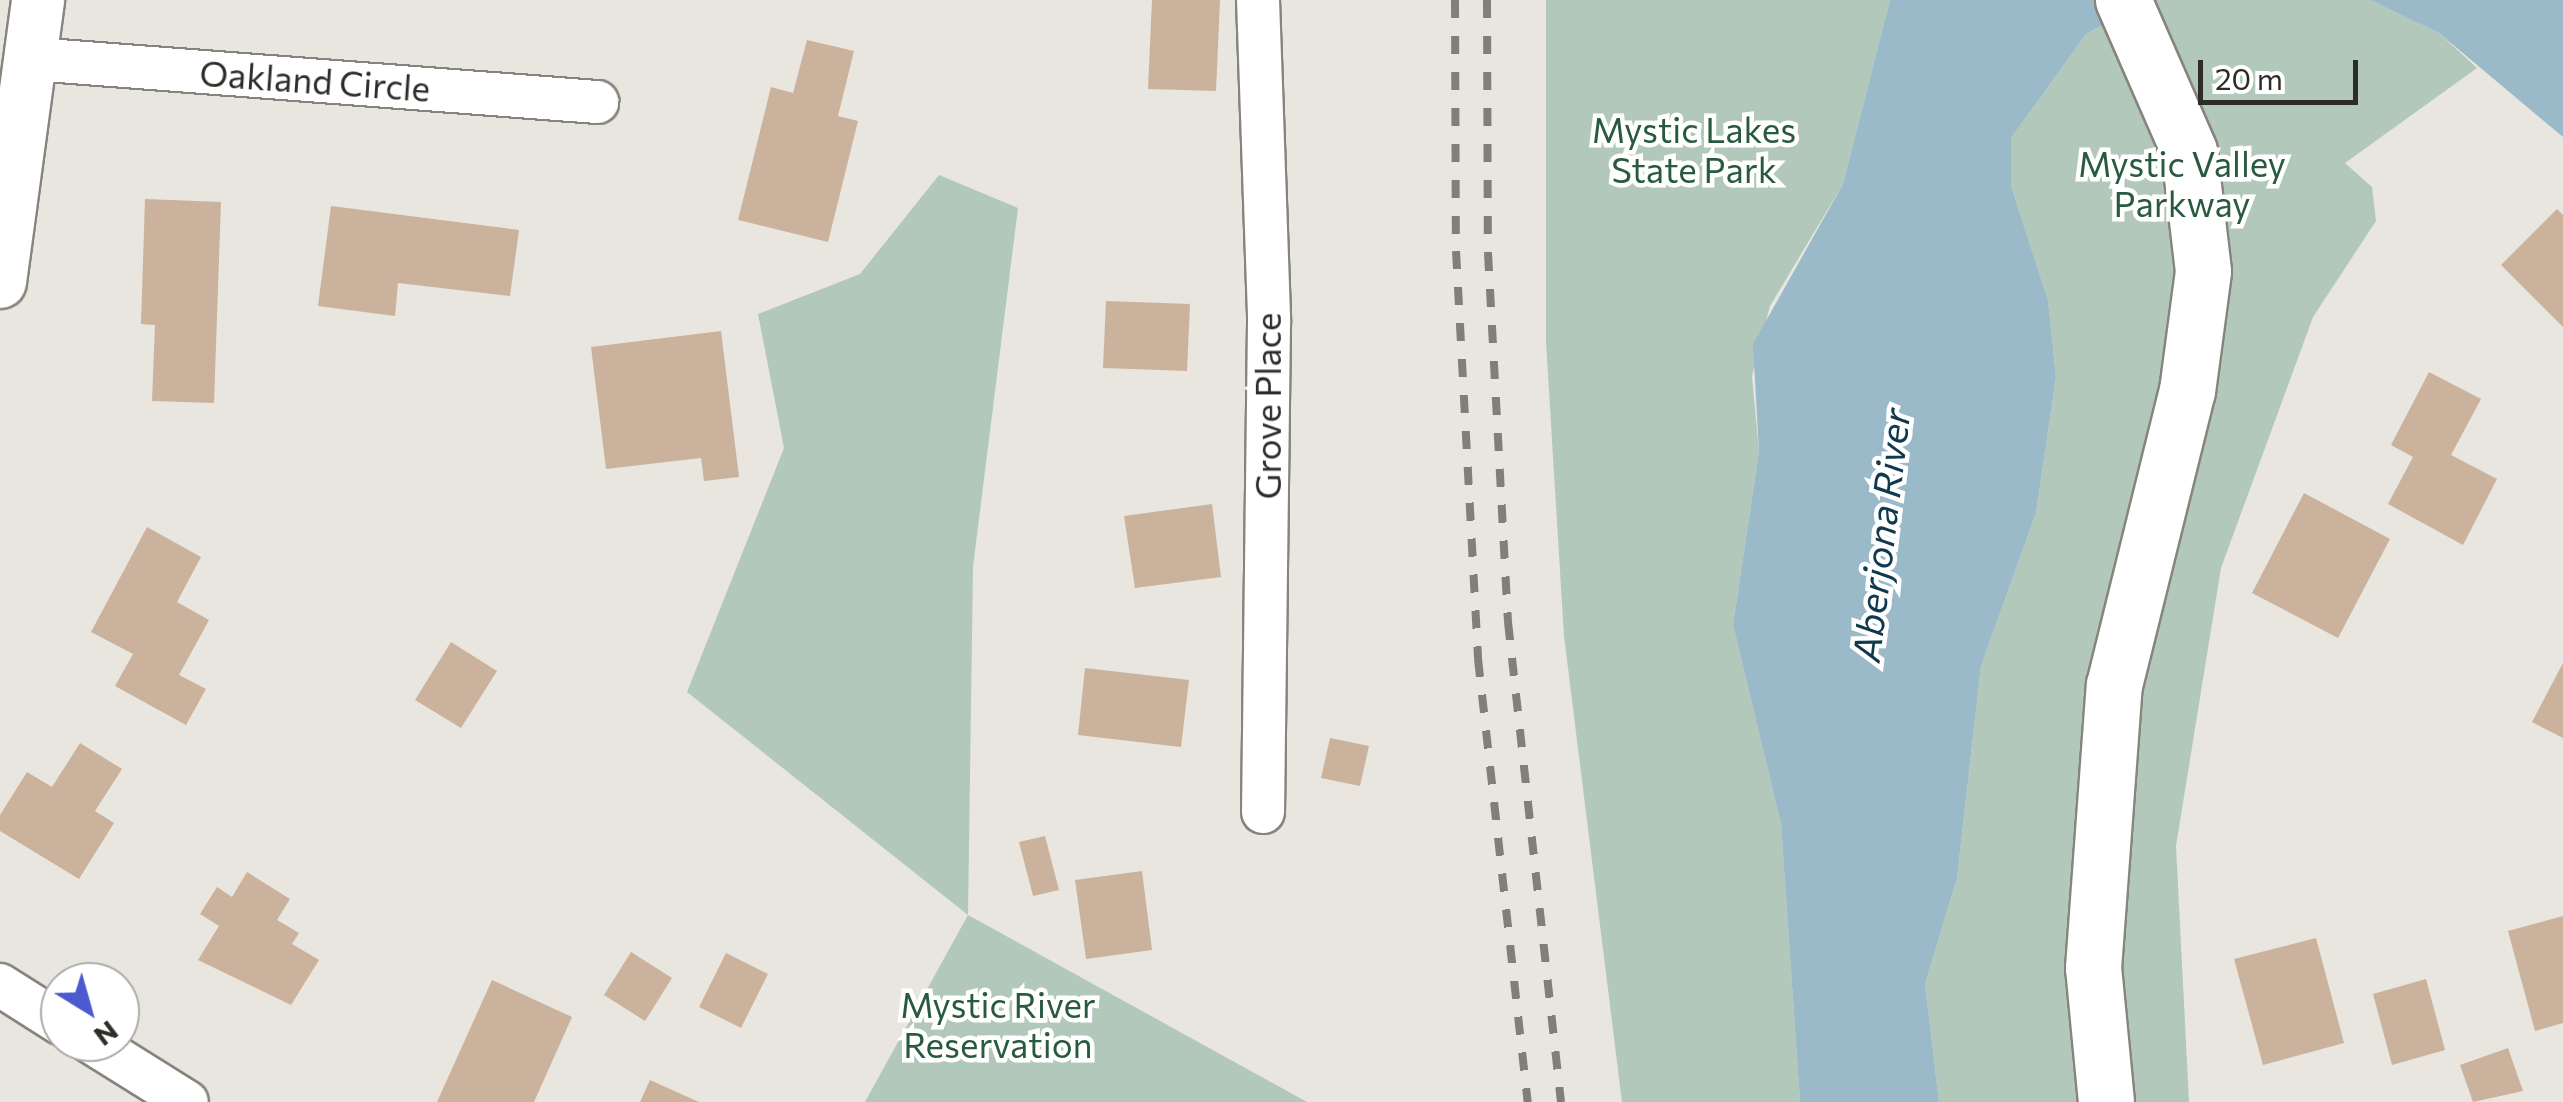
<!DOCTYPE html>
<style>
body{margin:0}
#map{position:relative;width:2563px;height:1102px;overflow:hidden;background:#e8e6de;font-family:Commissioner,sans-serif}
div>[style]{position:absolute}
.green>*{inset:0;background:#b1c8ba}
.water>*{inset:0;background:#9ab9c9}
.building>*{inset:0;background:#cbb29d}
.roads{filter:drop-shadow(2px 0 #86857d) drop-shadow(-2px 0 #86857d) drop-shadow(0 2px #86857d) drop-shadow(0 -2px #86857d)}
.minor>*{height:42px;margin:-21px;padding:0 21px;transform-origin:21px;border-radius:21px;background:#fff}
.tertiary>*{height:52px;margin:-26px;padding:0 26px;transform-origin:26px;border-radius:26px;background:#fff}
.secondary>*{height:55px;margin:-27.5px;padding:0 27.5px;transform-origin:27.5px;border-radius:27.5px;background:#fff}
.rail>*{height:8px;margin-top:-4px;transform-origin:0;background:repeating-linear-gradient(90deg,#807f79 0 18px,transparent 0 36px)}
span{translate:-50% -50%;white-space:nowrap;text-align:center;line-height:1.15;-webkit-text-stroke:9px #fff;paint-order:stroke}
.street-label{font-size:35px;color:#2d2c29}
.park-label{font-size:35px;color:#285a3f}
.water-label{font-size:38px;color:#0f3a4d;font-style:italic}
.north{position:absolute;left:40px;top:962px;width:100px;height:100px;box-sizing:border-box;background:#fff;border:2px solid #ababa9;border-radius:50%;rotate:143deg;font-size:28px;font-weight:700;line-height:40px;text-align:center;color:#2d2c29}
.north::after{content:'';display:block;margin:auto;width:35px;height:45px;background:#4d59cf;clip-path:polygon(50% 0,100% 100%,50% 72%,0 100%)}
.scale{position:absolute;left:2198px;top:60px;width:160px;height:45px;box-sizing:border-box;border:5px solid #2d2c29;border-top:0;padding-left:12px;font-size:30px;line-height:35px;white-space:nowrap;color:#2d2c29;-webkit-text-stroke:8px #fff;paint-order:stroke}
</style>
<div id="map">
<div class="green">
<i style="clip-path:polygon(1546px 0,1890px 0,1843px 184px,1770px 306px,1752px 376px,1759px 452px,1733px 625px,1781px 824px,1800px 1102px,1622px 1102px,1564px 636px,1546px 342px)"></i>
<i style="clip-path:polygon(2149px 0,2370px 0,2439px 33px,2477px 68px,2345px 163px,2372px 187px,2376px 221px,2313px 317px,2221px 568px,2176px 846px,2189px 1102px,1939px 1102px,1925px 984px,1957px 878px,1981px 666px,2036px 513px,2056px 377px,2048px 300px,2011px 186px,2011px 138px,2086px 34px)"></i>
<i style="clip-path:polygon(939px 175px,1018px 208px,973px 567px,968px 915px,1307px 1102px,865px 1102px,968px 915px,687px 692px,784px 448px,758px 314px,860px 274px)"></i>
</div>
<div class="water">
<i style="clip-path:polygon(1890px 0,2149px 0,2086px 34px,2011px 138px,2011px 186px,2048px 300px,2056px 377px,2036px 513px,1981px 666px,1957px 878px,1925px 984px,1939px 1102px,1800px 1102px,1781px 824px,1733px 625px,1759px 452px,1753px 344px,1843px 184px)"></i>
<i style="clip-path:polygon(2370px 0,2563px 0,2563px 137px,2439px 33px)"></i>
</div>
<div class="building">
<i style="clip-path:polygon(1152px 0,1220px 0,1216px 91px,1148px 89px)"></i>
<i style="clip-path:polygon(807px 40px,854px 51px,838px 116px,858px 121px,828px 242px,738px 220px,771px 87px,793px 93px)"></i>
<i style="clip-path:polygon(145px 199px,221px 202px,214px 403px,152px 401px,155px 325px,141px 324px)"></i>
<i style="clip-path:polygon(331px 206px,519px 230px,510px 296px,398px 283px,395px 316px,318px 306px)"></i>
<i style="clip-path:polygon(2557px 209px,2563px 215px,2563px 327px,2501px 265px)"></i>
<i style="clip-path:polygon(1106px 301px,1190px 304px,1187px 371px,1103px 368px)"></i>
<i style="clip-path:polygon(721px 331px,739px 477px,704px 481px,701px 458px,606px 469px,591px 347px)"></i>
<i style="clip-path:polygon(2429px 372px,2481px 399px,2451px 455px,2497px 479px,2463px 545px,2388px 504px,2413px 457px,2391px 445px)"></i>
<i style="clip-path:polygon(2304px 493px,2390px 539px,2338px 638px,2252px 593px)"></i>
<i style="clip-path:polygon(1212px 504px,1221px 577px,1135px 588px,1124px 516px)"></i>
<i style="clip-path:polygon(147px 527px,201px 557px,177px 602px,209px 620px,179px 675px,206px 689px,186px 725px,115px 686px,133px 654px,91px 632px)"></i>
<i style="clip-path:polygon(451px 642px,497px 671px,461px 728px,415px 700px)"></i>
<i style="clip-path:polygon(2563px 663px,2563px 738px,2532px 722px)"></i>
<i style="clip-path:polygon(1085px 668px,1189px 680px,1181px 747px,1078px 735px)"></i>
<i style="clip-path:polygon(1330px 738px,1369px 746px,1360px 786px,1321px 778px)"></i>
<i style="clip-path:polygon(80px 743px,122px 769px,95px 811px,114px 823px,79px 879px,0 831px,0 815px,27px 772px,52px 787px)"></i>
<i style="clip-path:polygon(1045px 836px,1059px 890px,1033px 896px,1019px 842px)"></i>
<i style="clip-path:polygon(1142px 871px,1152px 950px,1086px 959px,1075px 880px)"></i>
<i style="clip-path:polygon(247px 872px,290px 899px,277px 920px,299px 933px,292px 944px,319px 960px,291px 1005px,198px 960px,219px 926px,200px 914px,217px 887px,232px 897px)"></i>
<i style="clip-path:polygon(2563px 916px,2563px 1023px,2535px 1031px,2508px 931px)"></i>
<i style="clip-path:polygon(2316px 938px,2344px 1043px,2263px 1065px,2234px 959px)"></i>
<i style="clip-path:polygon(631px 952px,672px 978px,645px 1021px,604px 995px)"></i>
<i style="clip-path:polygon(726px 953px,768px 974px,741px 1028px,699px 1007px)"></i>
<i style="clip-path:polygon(2426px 979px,2445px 1050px,2392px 1065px,2373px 994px)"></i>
<i style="clip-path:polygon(492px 980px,572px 1017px,534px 1102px,437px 1102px)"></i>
<i style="clip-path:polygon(2508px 1048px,2523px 1091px,2473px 1102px,2460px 1065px)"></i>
<i style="clip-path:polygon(650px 1080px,699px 1102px,640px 1102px)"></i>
</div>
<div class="roads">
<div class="minor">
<i style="left:1258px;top:0;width:323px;rotate:88deg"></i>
<i style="left:1269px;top:323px;width:489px;rotate:90.7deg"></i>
<i style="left:33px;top:59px;width:566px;rotate:4.36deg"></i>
<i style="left:0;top:985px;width:71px;rotate:32.3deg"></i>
<i style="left:91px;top:1042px;width:113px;rotate:32deg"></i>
</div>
<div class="tertiary">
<i style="left:0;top:282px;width:285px;rotate:-82.3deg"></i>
</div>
<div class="secondary">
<i style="left:2106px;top:1102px;width:135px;rotate:-95.5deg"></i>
<i style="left:2093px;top:968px;width:284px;rotate:-85.8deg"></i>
<i style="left:2114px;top:685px;width:303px;rotate:-76.1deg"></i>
<i style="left:2187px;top:391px;width:121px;rotate:-82.4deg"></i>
<i style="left:2203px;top:271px;width:121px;rotate:-96.7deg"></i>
<i style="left:2189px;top:151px;width:165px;rotate:-113.6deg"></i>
</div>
</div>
<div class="rail">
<i style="left:1455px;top:0;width:251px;rotate:89.8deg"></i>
<i style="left:1456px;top:251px;width:409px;rotate:86.9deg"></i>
<i style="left:1478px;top:659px;width:446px;rotate:83.6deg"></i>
<i style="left:1487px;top:0;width:253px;rotate:89.8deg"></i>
<i style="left:1488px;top:253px;width:370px;rotate:86.9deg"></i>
<i style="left:1508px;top:622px;width:483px;rotate:83.7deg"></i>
</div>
<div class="street-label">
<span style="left:315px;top:80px;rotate:4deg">Oakland Circle</span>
<span style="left:1267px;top:406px;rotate:-90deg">Grove Place</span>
</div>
<div class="park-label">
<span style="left:1694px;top:149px">Mystic Lakes<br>State Park</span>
<span style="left:2182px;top:183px">Mystic Valley<br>Parkway</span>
<span style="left:998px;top:1024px">Mystic River<br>Reservation</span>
</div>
<div class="water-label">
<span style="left:1880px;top:535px;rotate:-83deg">Aberjona River</span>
</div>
<div class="north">N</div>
<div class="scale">20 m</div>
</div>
